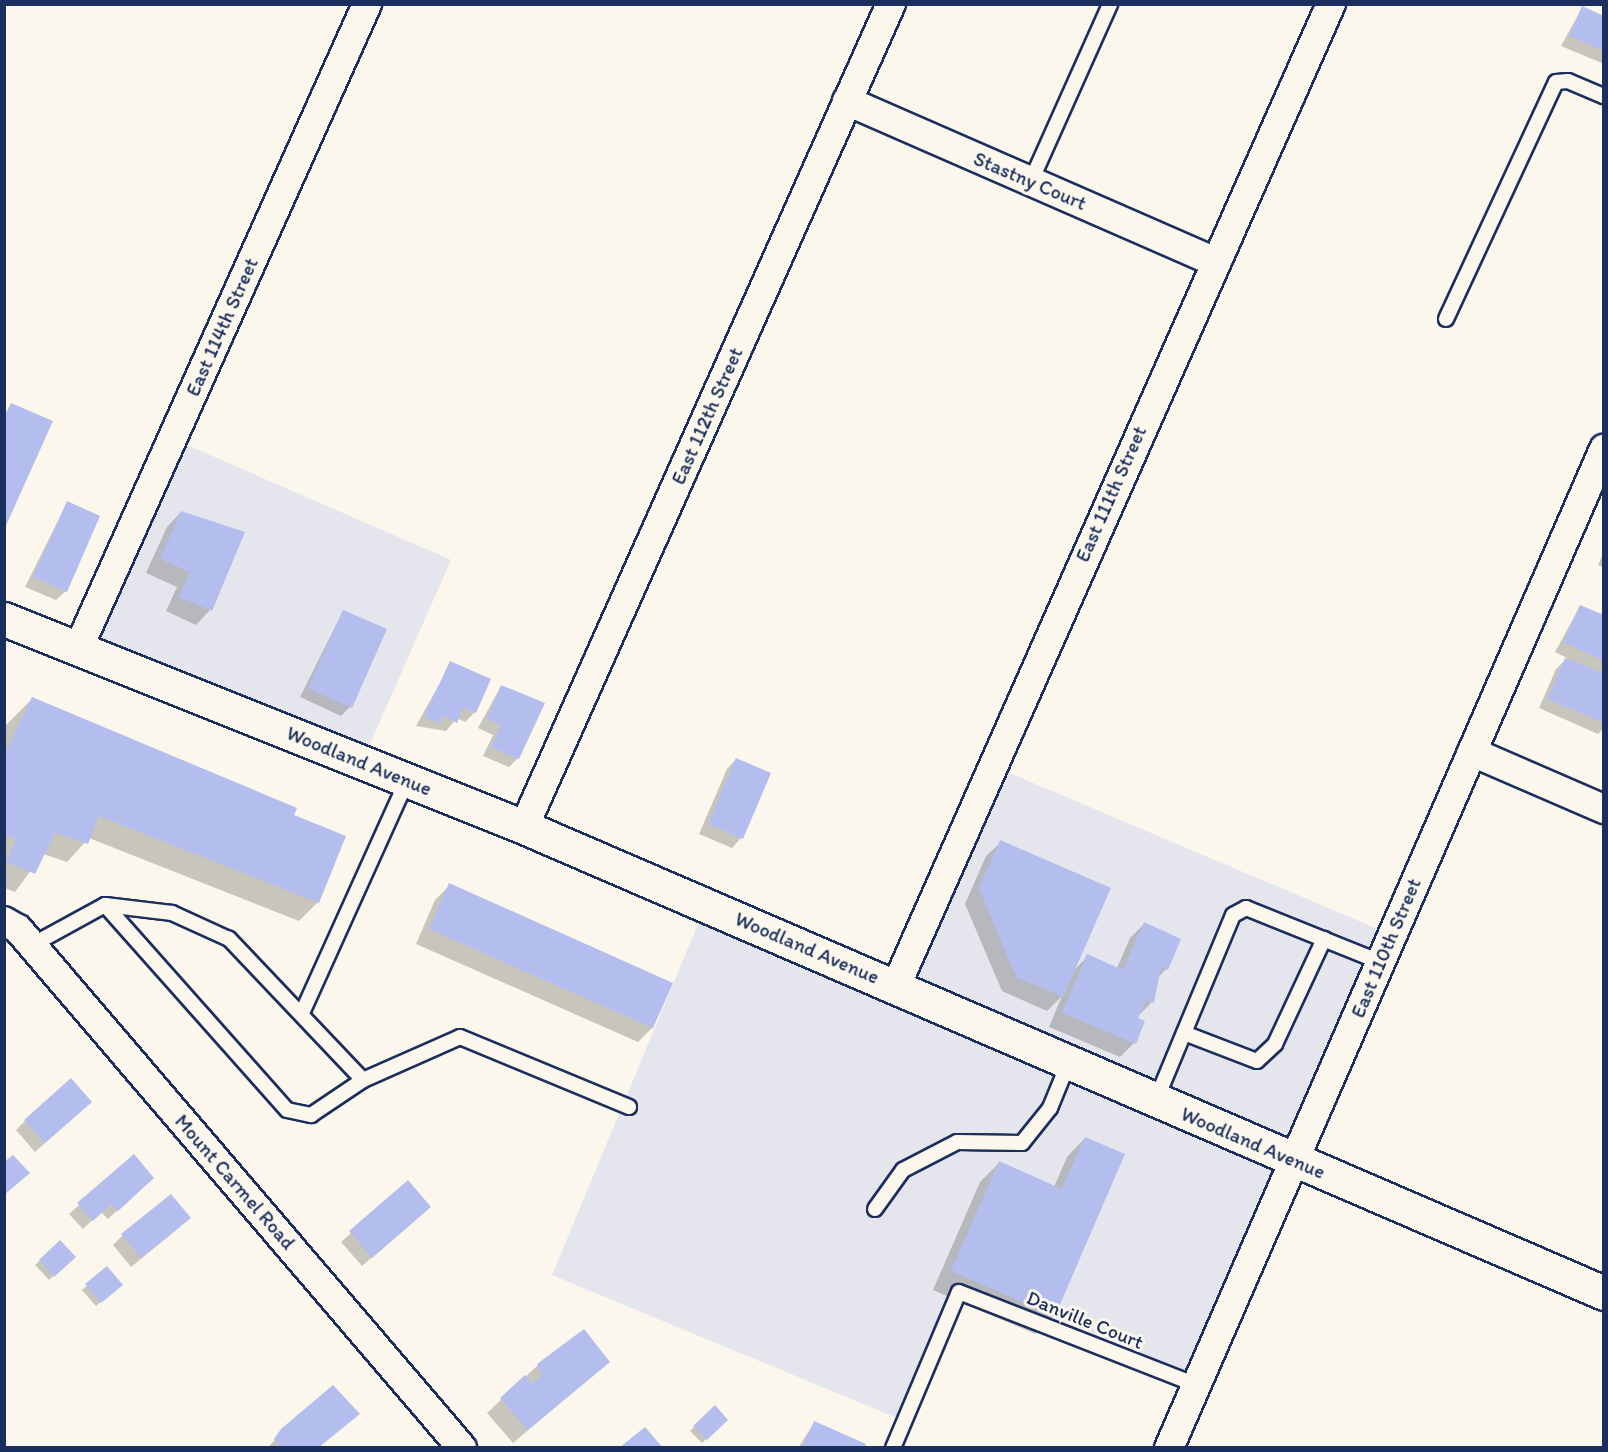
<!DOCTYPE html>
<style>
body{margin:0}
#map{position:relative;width:1608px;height:1452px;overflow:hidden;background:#fbf7ec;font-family:Itim,sans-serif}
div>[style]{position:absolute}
.built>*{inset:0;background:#e5e6ed}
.shadow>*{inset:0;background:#0003}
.building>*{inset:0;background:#b3beef}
.roads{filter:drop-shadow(2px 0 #1b2f5e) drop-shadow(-2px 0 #1b2f5e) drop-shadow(0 2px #1b2f5e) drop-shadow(0 -2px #1b2f5e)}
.service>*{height:14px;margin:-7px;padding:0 7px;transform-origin:7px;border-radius:7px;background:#fbf7ec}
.minor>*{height:28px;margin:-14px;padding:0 14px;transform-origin:14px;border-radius:14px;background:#fbf7ec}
.secondary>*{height:33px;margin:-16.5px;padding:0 16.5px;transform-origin:16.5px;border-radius:16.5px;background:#fbf7ec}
span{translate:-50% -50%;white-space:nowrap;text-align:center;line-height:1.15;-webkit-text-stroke:6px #fbf7ec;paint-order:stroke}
.street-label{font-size:20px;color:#1b2f5e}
.frame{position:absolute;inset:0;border:6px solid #1b2f5e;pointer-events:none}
</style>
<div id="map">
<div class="built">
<i style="clip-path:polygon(171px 438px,451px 560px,362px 762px,78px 649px)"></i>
<i style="clip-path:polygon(993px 766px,1392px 935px,1196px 1385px,959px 1292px,904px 1421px,552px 1275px,706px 905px,896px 986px)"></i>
</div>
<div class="shadow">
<i style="clip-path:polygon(1582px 8px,1604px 17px,1604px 64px,1561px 46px)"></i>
<i style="clip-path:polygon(67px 503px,66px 591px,56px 600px,25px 587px)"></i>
<i style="clip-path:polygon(181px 512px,210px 610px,196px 625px,166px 611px,177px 587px,146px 573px,167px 527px)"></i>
<i style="clip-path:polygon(1604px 552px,1604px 567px,1598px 565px)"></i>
<i style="clip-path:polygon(1580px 606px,1604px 617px,1604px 728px,1598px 734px,1539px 708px,1556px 669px,1567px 658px,1555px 652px)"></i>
<i style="clip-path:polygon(343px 611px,350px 707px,341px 716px,300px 697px)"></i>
<i style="clip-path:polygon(451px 663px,489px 680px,474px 713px,465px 722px,457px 718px,446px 731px,416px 726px)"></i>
<i style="clip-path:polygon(501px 686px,518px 758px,509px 767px,483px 756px,493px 735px,478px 728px)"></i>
<i style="clip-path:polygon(32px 699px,318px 902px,299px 921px,89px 838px,67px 862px,43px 854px,15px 892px,4px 888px,4px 727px)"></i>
<i style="clip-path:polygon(736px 759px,741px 838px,732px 848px,699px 834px,727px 769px)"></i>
<i style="clip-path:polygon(1001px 842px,1074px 970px,1088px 956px,1117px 968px,1130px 938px,1144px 924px,1166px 969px,1157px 979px,1152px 1002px,1138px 1016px,1134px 1043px,1120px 1057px,1049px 1027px,1062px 996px,1047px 1011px,1002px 991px,965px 904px,986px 856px)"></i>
<i style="clip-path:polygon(450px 885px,671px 983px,652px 1028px,638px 1042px,416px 944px,435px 900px)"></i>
<i style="clip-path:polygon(81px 1111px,35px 1152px,16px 1130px,25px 1121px)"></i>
<i style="clip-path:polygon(1085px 1138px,1123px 1155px,1054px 1315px,1035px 1334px,933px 1290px,980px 1182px,999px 1163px,1054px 1187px,1067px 1157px)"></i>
<i style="clip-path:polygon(134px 1156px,143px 1187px,108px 1219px,101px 1212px,83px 1229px,69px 1214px)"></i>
<i style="clip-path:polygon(408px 1182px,419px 1216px,362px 1266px,341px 1242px)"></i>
<i style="clip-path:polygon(180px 1227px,131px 1267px,113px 1245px,122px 1236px)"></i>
<i style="clip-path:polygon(60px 1242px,74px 1257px,49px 1280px,35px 1265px)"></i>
<i style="clip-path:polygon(107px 1268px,117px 1289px,96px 1306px,82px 1290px)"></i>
<i style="clip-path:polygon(608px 1362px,513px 1443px,487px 1413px,538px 1365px)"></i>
<i style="clip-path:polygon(333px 1387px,318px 1448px,267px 1448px,275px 1440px)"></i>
<i style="clip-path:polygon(715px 1408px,726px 1420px,702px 1443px,690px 1431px)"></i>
<i style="clip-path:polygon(814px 1423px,863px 1448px,798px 1448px)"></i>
</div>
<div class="building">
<i style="clip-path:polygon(1582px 6px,1604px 16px,1604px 51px,1569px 36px)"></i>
<i style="clip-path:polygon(11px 403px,53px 421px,4px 530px,4px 417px)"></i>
<i style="clip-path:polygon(67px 501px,100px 516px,67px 592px,33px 577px)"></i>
<i style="clip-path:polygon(181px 511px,245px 532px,212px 611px,179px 597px,190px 572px,160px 559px)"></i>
<i style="clip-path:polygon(1580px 605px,1604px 615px,1604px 661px,1563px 642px)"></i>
<i style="clip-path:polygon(343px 610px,387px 629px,352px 708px,308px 688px)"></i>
<i style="clip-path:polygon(1565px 658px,1604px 674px,1604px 723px,1547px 699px)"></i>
<i style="clip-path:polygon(450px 661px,491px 679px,476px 713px,463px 708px,457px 723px,443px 716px,440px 723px,424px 717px)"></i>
<i style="clip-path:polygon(501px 685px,545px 703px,519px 759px,491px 747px,501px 725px,487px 719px)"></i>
<i style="clip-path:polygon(32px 697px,297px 808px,294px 815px,346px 836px,319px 903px,99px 816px,88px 844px,55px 833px,35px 874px,6px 862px,16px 839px,5px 835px,5px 753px)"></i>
<i style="clip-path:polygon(736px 758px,771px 773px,743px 839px,708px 824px)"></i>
<i style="clip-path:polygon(1000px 840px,1111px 888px,1063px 997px,1016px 977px,979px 888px)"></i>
<i style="clip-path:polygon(449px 883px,673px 983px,653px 1028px,429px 929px)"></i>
<i style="clip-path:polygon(1144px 922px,1181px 939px,1168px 970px,1161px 967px,1154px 1003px,1146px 1000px,1138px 1018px,1145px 1021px,1136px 1044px,1062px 1013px,1087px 954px,1123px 970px)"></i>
<i style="clip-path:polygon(71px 1078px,92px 1102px,45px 1143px,24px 1120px)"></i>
<i style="clip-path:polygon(1085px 1137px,1125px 1154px,1055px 1316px,951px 1271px,999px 1161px,1062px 1189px)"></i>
<i style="clip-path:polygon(134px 1154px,154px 1178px,118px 1211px,111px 1204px,93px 1221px,77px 1203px)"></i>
<i style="clip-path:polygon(13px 1155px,30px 1173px,4px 1195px,4px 1162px)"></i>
<i style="clip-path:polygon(408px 1180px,431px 1207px,372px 1258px,349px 1231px)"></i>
<i style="clip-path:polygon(171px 1194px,191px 1218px,141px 1258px,121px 1234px)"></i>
<i style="clip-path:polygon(60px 1240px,76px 1257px,54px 1277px,39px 1260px)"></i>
<i style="clip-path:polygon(107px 1266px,123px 1285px,101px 1303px,85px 1284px)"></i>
<i style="clip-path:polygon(584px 1329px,610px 1362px,528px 1430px,500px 1398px,525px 1375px,532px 1384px,542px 1375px,537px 1364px)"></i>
<i style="clip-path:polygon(333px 1385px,360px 1414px,318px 1448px,282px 1448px,274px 1439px,281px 1429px)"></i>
<i style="clip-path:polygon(715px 1405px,728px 1420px,707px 1440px,693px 1426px)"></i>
<i style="clip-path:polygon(814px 1421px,866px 1444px,864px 1448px,802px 1448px)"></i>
<i style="clip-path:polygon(645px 1427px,663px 1448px,619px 1448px)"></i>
</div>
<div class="roads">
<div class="service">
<i style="left:1031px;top:181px;width:194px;rotate:-65.9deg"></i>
<i style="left:1446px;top:319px;width:261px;rotate:-65.1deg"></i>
<i style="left:1556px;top:82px;width:12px;rotate:-5deg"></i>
<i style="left:1568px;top:81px;width:39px;rotate:23deg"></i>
<i style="left:32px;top:945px;width:83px;rotate:-28.7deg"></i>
<i style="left:105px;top:905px;width:274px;rotate:48.4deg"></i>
<i style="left:287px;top:1110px;width:25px;rotate:12deg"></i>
<i style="left:311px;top:1115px;width:63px;rotate:-33.9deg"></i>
<i style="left:363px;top:1080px;width:195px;rotate:-133.5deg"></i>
<i style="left:229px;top:939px;width:63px;rotate:-155.5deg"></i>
<i style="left:172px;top:913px;width:67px;rotate:-173.2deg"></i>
<i style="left:302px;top:1013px;width:256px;rotate:-65.7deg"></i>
<i style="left:1184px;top:1033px;width:78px;rotate:21deg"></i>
<i style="left:1257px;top:1061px;width:25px;rotate:-43deg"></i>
<i style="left:1275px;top:1044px;width:116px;rotate:-65deg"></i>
<i style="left:363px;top:1080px;width:106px;rotate:-23.9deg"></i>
<i style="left:460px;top:1037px;width:183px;rotate:22.5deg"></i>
<i style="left:1156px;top:1100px;width:200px;rotate:-67.4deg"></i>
<i style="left:1233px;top:915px;width:15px;rotate:-28deg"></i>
<i style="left:1246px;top:908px;width:144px;rotate:21.9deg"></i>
<i style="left:875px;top:1209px;width:48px;rotate:-54.3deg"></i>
<i style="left:903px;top:1170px;width:61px;rotate:-27.4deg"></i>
<i style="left:957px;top:1142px;width:65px;rotate:0.9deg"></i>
<i style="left:1022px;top:1143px;width:45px;rotate:-51.3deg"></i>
<i style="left:1050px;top:1108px;width:48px;rotate:-67.8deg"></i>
<i style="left:893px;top:1448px;width:169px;rotate:-67.1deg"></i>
<i style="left:959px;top:1292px;width:255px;rotate:21.4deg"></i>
</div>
<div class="minor">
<i style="left:847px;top:101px;width:399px;rotate:23.6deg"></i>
<i style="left:78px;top:649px;width:707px;rotate:-65.86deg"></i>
<i style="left:1472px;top:752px;width:144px;rotate:23.4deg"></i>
<i style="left:524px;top:827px;width:901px;rotate:-65.97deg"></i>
<i style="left:4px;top:921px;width:16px;rotate:30deg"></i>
<i style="left:18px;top:929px;width:683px;rotate:49.45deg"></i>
<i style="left:896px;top:986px;width:1074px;rotate:-66.11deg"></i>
<i style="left:1169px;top:1448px;width:1090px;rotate:-66.47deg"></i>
</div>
<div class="secondary">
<i style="left:4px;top:619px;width:560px;rotate:21.8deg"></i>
<i style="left:524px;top:827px;width:1176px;rotate:23.34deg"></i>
</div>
</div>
<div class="street-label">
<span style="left:1030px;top:181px;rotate:23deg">Stastny Court</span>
<span style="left:222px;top:327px;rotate:-66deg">East 114th Street</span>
<span style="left:707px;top:416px;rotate:-66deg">East 112th Street</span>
<span style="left:1111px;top:494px;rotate:-66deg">East 111th Street</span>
<span style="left:359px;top:761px;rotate:22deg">Woodland Avenue</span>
<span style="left:807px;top:948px;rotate:23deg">Woodland Avenue</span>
<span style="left:1386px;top:948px;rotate:-67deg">East 110th Street</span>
<span style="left:1253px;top:1143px;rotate:23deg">Woodland Avenue</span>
<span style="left:235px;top:1182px;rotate:49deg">Mount Carmel Road</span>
<span style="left:1085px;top:1320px;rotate:22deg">Danville Court</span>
</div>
<div class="frame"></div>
</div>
